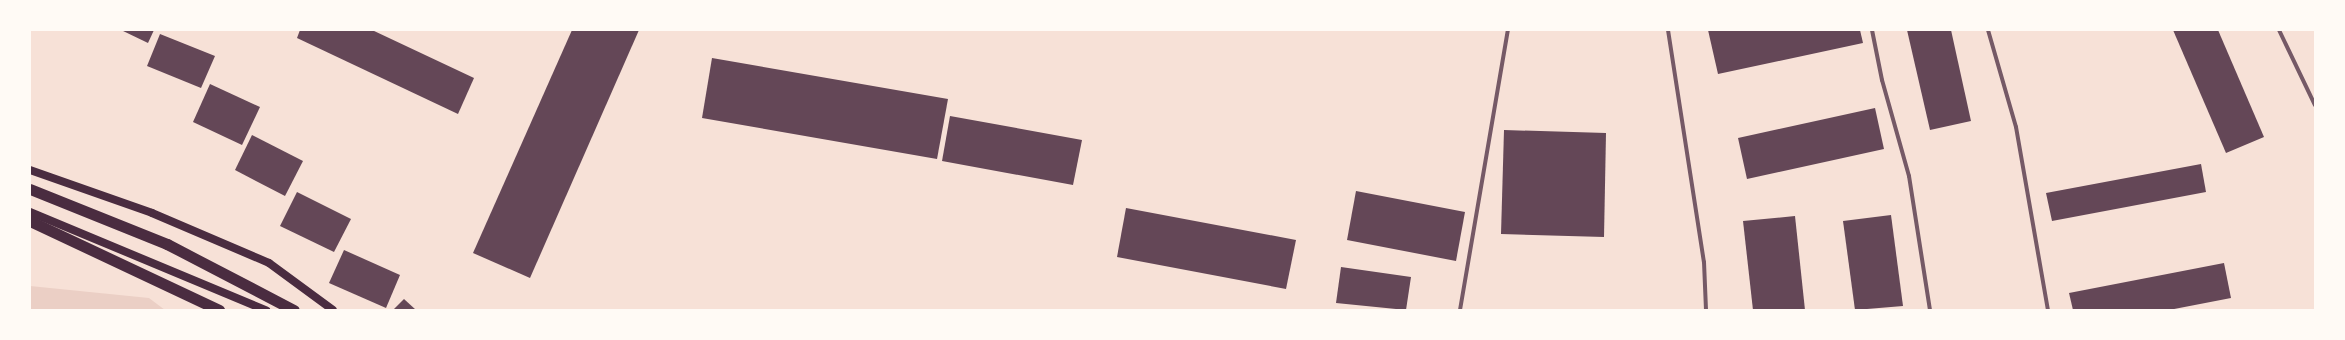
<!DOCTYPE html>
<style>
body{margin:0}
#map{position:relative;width:2345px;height:340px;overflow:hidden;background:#f7e1d7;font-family:"Space Grotesk",sans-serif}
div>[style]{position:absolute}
.green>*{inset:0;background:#ebcfc5}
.building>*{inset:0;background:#644757}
.minor>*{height:4px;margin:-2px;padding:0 2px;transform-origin:2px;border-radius:2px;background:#755966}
.secondary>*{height:8px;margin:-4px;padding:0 4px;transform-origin:4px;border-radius:4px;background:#4a2c40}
.trunk>*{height:11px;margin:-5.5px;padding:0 5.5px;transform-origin:5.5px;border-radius:5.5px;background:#4a2c40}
span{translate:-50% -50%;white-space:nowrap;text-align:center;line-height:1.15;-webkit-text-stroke:3.5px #fffaf5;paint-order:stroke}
.frame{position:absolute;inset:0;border:31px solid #fffaf5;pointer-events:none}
</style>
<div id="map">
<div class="green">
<i style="clip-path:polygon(30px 286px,149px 298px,165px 310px,30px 310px)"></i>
</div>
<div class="building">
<i style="clip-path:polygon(121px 30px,154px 30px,148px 43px)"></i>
<i style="clip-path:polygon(300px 30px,372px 30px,474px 78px,458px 114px,297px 38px)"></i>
<i style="clip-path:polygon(572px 30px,639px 30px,530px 278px,473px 253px)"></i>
<i style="clip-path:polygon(1708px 30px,1860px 30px,1863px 43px,1718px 74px)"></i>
<i style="clip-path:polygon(1907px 30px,1951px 30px,1971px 121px,1930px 130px)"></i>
<i style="clip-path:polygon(2173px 30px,2218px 30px,2264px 137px,2226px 153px)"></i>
<i style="clip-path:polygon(160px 34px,215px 56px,201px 88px,147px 66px)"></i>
<i style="clip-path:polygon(712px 58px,948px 99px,937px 159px,702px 118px)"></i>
<i style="clip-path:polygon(210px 84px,260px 107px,242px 145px,193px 122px)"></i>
<i style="clip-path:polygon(1875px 108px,1884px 149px,1747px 179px,1738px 138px)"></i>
<i style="clip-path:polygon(950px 116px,1082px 140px,1073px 185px,942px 161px)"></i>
<i style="clip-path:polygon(1504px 130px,1606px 133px,1604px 237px,1501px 234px)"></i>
<i style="clip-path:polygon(252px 135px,303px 161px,285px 196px,235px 170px)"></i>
<i style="clip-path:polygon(2201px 164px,2206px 192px,2052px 221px,2046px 193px)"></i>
<i style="clip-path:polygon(1356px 191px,1465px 212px,1456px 261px,1347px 240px)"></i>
<i style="clip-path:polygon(297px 192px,351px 219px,334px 252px,280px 226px)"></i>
<i style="clip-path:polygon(1126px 208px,1296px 240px,1286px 289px,1117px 257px)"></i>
<i style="clip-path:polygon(1891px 215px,1903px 306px,1855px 310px,1843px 221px)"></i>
<i style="clip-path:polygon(1795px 216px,1805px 310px,1753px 310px,1743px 221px)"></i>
<i style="clip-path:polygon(344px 250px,400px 275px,386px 308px,329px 283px)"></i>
<i style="clip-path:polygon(2224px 263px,2231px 298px,2169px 310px,2073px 310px,2069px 293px)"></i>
<i style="clip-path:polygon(1341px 267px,1411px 277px,1406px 310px,1336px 303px)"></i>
<i style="clip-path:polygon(404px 299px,416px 310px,393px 310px)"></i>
</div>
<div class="minor">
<i style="left:1668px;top:30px;width:235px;rotate:81.2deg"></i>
<i style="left:1704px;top:262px;width:48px;rotate:87.6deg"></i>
<i style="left:1872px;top:30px;width:51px;rotate:78.7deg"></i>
<i style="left:1882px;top:80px;width:100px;rotate:74.3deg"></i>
<i style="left:1909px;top:176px;width:136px;rotate:81.1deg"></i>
<i style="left:1988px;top:30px;width:101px;rotate:73.9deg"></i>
<i style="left:2016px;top:127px;width:186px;rotate:80.1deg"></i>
<i style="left:2279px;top:30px;width:83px;rotate:64.4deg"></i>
<i style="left:1460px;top:310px;width:284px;rotate:-80.3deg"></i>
</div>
<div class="secondary">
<i style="left:30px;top:170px;width:129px;rotate:19.4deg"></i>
<i style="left:152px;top:213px;width:127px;rotate:23.1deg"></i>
<i style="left:269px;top:263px;width:79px;rotate:36.3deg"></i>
<i style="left:30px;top:212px;width:256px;rotate:22.6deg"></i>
</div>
<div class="trunk">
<i style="left:30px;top:189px;width:148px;rotate:21.9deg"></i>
<i style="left:167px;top:244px;width:143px;rotate:27.5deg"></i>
<i style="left:30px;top:221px;width:209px;rotate:25.2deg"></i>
</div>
<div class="frame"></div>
</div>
